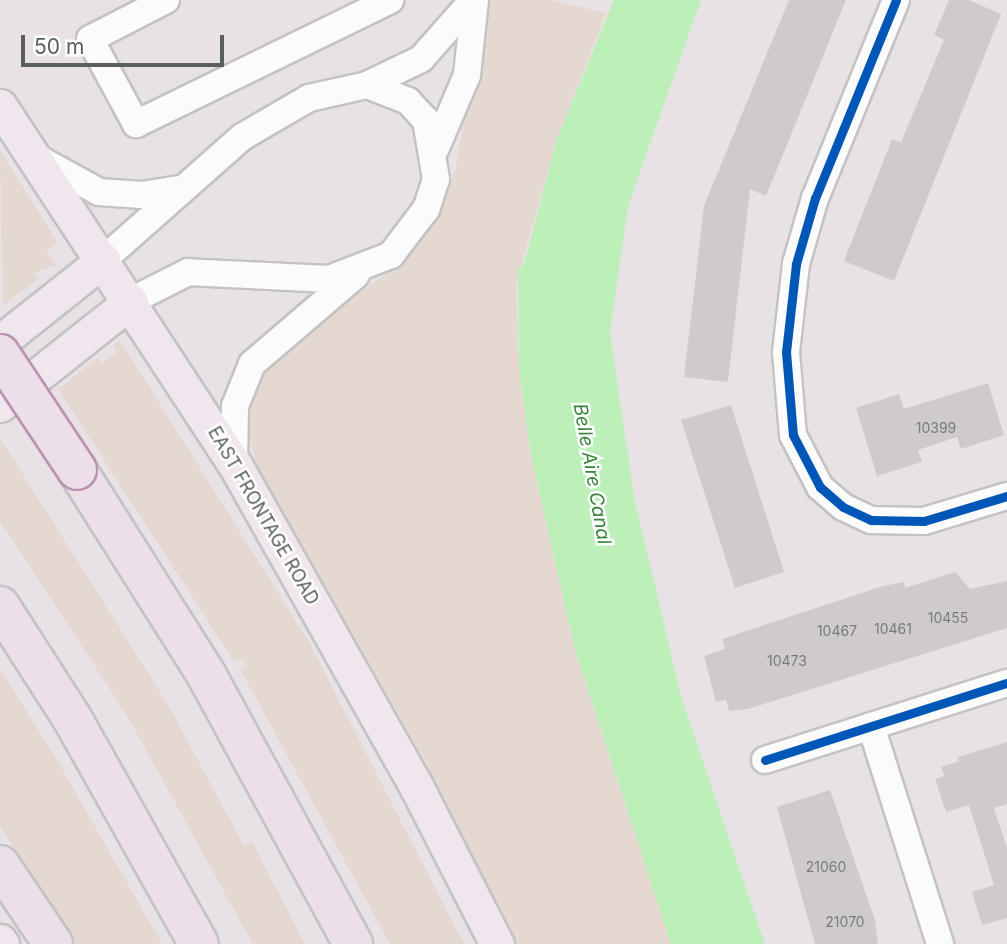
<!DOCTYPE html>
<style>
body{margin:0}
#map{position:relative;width:1007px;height:944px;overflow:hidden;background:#e8e2e6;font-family:Inter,sans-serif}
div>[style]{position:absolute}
.green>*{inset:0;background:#e4d8d0}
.water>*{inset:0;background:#bcf0b8}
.building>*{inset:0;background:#cfcbcd}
.roads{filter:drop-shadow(2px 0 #c3c3c3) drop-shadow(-2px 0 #c3c3c3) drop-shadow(0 2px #c3c3c3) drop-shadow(0 -2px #c3c3c3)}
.minor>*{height:26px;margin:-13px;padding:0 13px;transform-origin:13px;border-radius:13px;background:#fcfbfb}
.major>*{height:33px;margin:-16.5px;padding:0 16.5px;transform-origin:16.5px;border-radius:16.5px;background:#f0e6ed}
.highway>*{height:38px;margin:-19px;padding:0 19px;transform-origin:19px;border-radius:19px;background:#ecdfe9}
.bridges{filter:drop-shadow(2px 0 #bb94b3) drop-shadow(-2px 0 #bb94b3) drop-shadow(0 2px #bb94b3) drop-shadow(0 -2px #bb94b3)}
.highway-bridge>*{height:38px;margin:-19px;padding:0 19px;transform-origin:19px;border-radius:19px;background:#ecdfe9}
.cycleway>*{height:9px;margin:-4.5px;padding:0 4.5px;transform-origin:4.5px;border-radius:4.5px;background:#0057b8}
span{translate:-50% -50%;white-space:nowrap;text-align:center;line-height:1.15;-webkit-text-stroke:5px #fff;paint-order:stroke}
.number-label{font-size:14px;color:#787c77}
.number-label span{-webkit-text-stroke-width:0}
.street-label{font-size:18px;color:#596059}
.water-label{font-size:19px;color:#39843a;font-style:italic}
.scale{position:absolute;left:21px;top:35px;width:203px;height:32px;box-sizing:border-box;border:4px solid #596059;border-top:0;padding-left:9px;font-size:21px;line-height:24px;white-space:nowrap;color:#596059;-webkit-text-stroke:5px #fff;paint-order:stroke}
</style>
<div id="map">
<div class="green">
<i style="clip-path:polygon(482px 0,550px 0,606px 13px,557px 139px,516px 283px,519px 369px,531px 456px,575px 650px,671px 944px,515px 944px,425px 761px,257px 465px,247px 430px,248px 401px,267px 362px,394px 268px,421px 242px,438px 212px,456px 168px)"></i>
<i style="clip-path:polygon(0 150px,58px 243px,46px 252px,57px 265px,34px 273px,38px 279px,3px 305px)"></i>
<i style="clip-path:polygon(120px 340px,310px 644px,464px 944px,390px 944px,240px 669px,246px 665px,241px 658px,234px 661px,58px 389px,98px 358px,102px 363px,117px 352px,113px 345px)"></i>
<i style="clip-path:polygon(0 438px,167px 703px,244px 846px,252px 842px,305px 944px,253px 944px,126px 714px,0 521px)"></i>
<i style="clip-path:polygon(0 668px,61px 767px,162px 944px,72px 944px,0 825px)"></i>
</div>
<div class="water">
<i style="clip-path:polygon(614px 0,701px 0,628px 206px,610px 332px,634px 497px,682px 700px,765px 944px,671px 944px,575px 650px,531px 456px,519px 369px,518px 268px,524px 264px,557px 139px)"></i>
</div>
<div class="building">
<i style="clip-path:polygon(789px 0,846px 0,766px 196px,750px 189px,728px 382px,684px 377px,704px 206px)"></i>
<i style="clip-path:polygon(949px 0,969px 0,1001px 14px,894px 281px,844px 261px,892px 139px,901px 142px,944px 40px,934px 35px)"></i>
<i style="clip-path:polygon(988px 383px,1004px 435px,961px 449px,957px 437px,918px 450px,922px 462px,877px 476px,856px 408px,899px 394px,904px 409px)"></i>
<i style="clip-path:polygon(731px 405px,784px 572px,735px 588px,681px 420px)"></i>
<i style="clip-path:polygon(955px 572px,970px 589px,1007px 581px,1007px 628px,748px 709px,729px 711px,726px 700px,716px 702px,704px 656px,725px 649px,722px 639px,883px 586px,904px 582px,905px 588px)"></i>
<i style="clip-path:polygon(1007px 742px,1007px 804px,994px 808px,1007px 848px,1007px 918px,982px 925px,972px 892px,994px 885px,969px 805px,946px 812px,935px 779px,944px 776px,941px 767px,959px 761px,958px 757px)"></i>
<i style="clip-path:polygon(830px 790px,875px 920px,878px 944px,815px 944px,777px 807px)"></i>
</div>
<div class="roads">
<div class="minor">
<i style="left:166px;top:0;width:85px;rotate:152.8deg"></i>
<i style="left:90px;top:39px;width:97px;rotate:61.6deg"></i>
<i style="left:136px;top:124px;width:283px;rotate:-26deg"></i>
<i style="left:896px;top:0;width:214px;rotate:112.2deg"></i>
<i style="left:815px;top:198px;width:69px;rotate:106.1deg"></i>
<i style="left:796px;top:264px;width:89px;rotate:96.5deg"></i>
<i style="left:786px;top:352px;width:83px;rotate:85.2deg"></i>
<i style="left:793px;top:435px;width:59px;rotate:62.6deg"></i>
<i style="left:820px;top:487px;width:30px;rotate:41deg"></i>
<i style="left:843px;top:507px;width:31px;rotate:25deg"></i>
<i style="left:871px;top:520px;width:53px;rotate:1.1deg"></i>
<i style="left:924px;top:521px;width:87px;rotate:-16.8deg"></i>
<i style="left:367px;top:85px;width:60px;rotate:-25.7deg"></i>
<i style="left:421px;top:59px;width:79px;rotate:-48.6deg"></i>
<i style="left:435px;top:150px;width:82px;rotate:-66.9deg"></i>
<i style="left:467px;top:75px;width:75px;rotate:-83.9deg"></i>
<i style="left:39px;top:159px;width:68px;rotate:28.8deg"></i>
<i style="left:99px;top:192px;width:43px;rotate:4deg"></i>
<i style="left:142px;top:195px;width:36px;rotate:-9deg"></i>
<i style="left:103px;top:260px;width:186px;rotate:-41.5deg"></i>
<i style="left:242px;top:137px;width:78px;rotate:-30.2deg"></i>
<i style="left:309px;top:98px;width:59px;rotate:-12.6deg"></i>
<i style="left:367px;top:85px;width:44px;rotate:21.3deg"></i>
<i style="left:408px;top:101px;width:26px;rotate:47deg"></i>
<i style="left:426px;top:120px;width:60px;rotate:80.4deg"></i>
<i style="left:436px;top:179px;width:32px;rotate:108deg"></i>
<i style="left:426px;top:209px;width:58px;rotate:127.3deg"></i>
<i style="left:391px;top:255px;width:66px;rotate:158.8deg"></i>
<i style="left:329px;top:279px;width:141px;rotate:-177.2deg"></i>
<i style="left:188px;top:272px;width:64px;rotate:153deg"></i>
<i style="left:234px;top:463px;width:57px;rotate:-89deg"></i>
<i style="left:235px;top:406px;width:45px;rotate:-68deg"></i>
<i style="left:252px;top:364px;width:137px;rotate:-40.6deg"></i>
<i style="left:871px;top:726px;width:229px;rotate:72.4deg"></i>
<i style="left:765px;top:760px;width:254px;rotate:-17.7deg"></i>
</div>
<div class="major">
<i style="left:0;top:106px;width:427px;rotate:56.8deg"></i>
<i style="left:234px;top:463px;width:371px;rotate:60.6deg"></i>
<i style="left:416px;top:786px;width:178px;rotate:62.9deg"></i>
<i style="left:0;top:342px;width:132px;rotate:-38.5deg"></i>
<i style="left:0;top:405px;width:167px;rotate:-38.4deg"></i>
<i style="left:0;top:941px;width:4px;rotate:56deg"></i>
</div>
<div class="highway">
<i style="left:77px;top:470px;width:244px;rotate:57.7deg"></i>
<i style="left:207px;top:676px;width:305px;rotate:61.4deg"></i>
<i style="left:0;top:606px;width:133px;rotate:57.3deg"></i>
<i style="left:72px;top:718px;width:259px;rotate:60.7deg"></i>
<i style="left:0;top:865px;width:95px;rotate:56.1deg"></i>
</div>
</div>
<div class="bridges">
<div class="highway-bridge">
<i style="left:0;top:354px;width:139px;rotate:56.4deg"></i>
</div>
</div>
<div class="cycleway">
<i style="left:896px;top:0;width:214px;rotate:112.2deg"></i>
<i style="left:815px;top:198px;width:69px;rotate:106.1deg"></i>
<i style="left:796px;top:264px;width:89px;rotate:96.5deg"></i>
<i style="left:786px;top:352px;width:83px;rotate:85.2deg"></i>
<i style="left:793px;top:435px;width:59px;rotate:62.6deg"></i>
<i style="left:820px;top:487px;width:30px;rotate:41deg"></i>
<i style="left:843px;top:507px;width:31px;rotate:25deg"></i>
<i style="left:871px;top:520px;width:53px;rotate:1.1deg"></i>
<i style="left:924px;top:521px;width:87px;rotate:-16.8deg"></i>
<i style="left:765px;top:760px;width:254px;rotate:-17.7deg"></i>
</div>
<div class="number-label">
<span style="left:936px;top:428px">10399</span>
<span style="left:948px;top:618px">10455</span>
<span style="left:893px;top:629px">10461</span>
<span style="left:837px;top:631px">10467</span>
<span style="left:787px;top:661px">10473</span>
<span style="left:826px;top:867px">21060</span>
<span style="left:845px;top:922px">21070</span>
</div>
<div class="street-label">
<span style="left:263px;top:516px;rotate:60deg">EAST FRONTAGE ROAD</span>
</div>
<div class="water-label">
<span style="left:592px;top:474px;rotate:80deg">Belle Aire Canal</span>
</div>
<div class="scale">50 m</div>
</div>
